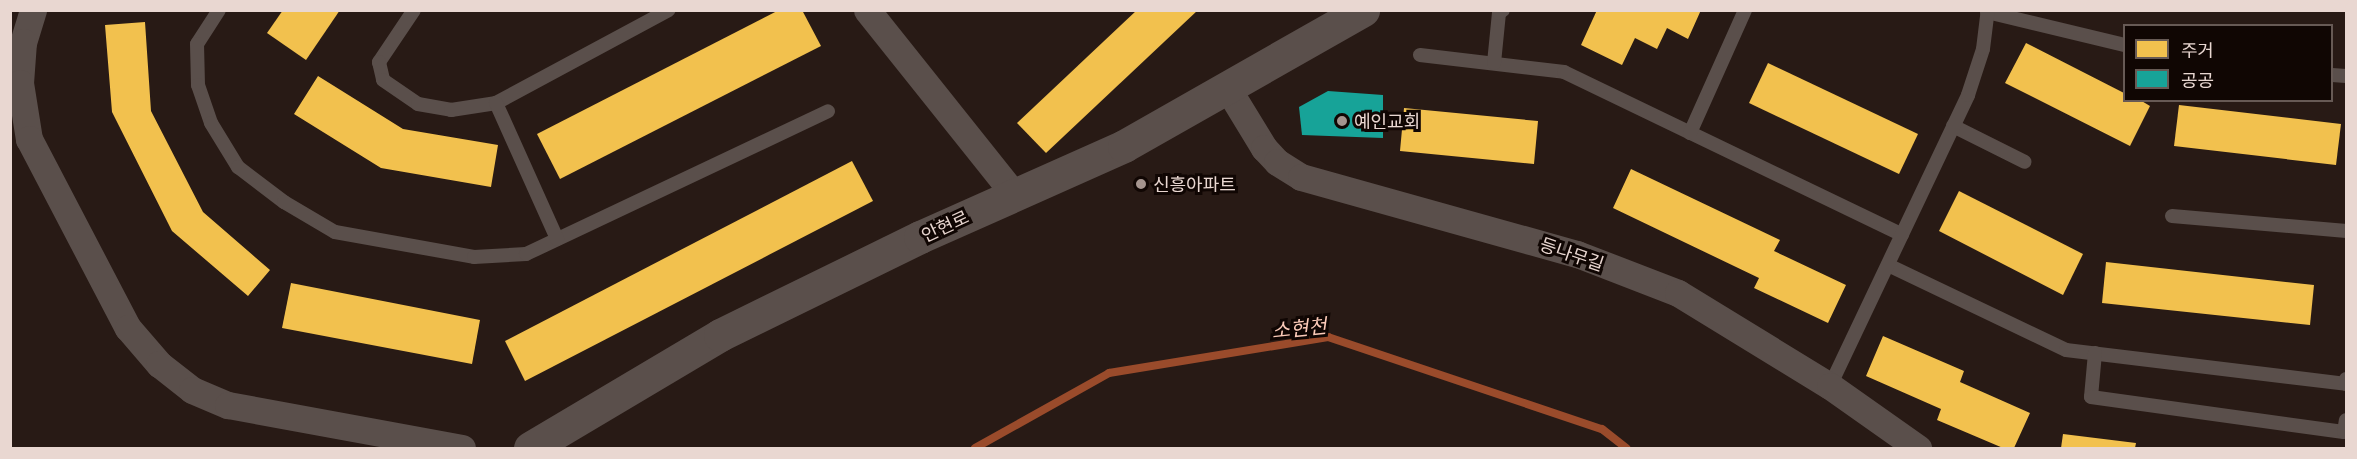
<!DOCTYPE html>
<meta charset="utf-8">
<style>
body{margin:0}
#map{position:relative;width:2357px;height:459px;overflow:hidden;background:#281a15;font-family:Lato,"Noto Sans KR",sans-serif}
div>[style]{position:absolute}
.homes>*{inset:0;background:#f2c14e}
.public>*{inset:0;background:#17a398}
.stream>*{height:8px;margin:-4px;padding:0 4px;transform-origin:4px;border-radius:4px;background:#9a4b2b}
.lane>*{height:14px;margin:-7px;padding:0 7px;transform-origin:7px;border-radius:7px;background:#5a4f4b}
.street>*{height:27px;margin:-13.5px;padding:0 13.5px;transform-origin:13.5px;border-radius:13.5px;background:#5a4f4b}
.secondary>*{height:33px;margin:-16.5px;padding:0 16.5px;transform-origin:16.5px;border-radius:16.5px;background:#5a4f4b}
.dots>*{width:16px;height:16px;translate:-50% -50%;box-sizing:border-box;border:3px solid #100603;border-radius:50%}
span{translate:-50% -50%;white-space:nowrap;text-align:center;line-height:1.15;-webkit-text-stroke:6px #100603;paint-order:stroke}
.poi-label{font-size:18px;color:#e9d7d1}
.left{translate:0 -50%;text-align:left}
.street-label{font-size:18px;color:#e9d7d1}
.water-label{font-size:20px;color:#fbcab8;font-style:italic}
.frame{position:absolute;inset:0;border:12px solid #e9d7d1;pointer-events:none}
.legend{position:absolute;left:2123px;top:24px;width:210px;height:78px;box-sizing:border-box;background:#100603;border:2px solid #675a55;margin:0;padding:8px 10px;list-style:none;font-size:18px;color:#e9d7d1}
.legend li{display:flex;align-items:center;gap:12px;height:30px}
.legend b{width:30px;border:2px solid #675a55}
</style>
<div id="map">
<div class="homes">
<i style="clip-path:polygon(283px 10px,340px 10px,306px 60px,267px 33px)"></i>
<i style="clip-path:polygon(779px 10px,802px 10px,821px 46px,560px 179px,537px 134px)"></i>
<i style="clip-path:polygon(1137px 10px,1198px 10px,1046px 153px,1017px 123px)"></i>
<i style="clip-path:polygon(1597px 10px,1701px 10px,1688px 39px,1667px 28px,1657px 49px,1635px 38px,1622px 65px,1581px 45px)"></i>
<i style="clip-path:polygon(145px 22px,151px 111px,203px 212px,270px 270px,248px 296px,172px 231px,112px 112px,105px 25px)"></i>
<i style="clip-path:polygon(2026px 43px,2124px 93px,2124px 100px,2140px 100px,2150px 106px,2130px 146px,2005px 83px)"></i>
<i style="clip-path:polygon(1768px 63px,1918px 134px,1899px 174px,1749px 103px)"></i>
<i style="clip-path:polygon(318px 76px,403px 129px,498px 145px,491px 187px,381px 168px,294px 114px)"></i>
<i style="clip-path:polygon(2179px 105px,2341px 124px,2336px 165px,2174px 146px)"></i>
<i style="clip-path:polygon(1404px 108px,1538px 121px,1534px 164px,1400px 151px)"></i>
<i style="clip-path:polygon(852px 161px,873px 201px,525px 381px,505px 341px)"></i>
<i style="clip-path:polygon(1631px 169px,1780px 240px,1774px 251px,1846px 285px,1828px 323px,1754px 288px,1759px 278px,1613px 208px)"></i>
<i style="clip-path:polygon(1959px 191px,2083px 254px,2063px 295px,1939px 231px)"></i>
<i style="clip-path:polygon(2106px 262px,2314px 285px,2310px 325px,2102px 303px)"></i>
<i style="clip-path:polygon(291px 283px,480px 320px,472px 364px,282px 328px)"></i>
<i style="clip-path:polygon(1883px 336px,1964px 371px,1960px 382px,2030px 413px,2014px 448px,2003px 448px,1937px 420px,1941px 409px,1866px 376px)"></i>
<i style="clip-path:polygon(2063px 434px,2136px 443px,2135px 448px,2061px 448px)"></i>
</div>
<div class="public">
<i style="clip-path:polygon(1328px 91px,1383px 95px,1383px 138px,1302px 135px,1299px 107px)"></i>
</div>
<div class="stream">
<i style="left:975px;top:448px;width:154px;rotate:-29.2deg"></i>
<i style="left:1109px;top:373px;width:222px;rotate:-9.3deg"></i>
<i style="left:1328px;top:337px;width:289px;rotate:18.6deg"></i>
<i style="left:1602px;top:429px;width:31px;rotate:38deg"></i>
</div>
<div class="lane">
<i style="left:219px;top:10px;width:40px;rotate:122.9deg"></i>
<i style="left:197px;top:44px;width:41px;rotate:88.6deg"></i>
<i style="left:198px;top:85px;width:40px;rotate:71.1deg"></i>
<i style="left:211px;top:123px;width:52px;rotate:58.5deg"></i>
<i style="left:238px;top:167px;width:58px;rotate:37.3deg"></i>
<i style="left:284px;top:202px;width:59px;rotate:30.5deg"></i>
<i style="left:335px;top:232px;width:141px;rotate:10.2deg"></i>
<i style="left:474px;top:257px;width:52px;rotate:-3.3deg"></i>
<i style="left:526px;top:254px;width:334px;rotate:-25.3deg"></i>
<i style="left:414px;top:10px;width:63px;rotate:123.9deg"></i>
<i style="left:379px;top:62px;width:18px;rotate:77deg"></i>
<i style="left:383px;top:80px;width:42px;rotate:34.4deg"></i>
<i style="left:418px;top:104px;width:34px;rotate:10deg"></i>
<i style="left:451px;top:110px;width:46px;rotate:-8.8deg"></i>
<i style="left:496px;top:103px;width:196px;rotate:-28.3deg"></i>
<i style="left:1987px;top:12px;width:141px;rotate:13.5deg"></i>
<i style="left:1420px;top:55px;width:145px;rotate:6.7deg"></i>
<i style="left:1564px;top:72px;width:375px;rotate:25.7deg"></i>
<i style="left:1494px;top:63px;width:50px;rotate:-84.3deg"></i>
<i style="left:1499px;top:13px;width:5px;rotate:-37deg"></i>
<i style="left:2332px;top:75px;width:14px;rotate:4deg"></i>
<i style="left:496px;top:103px;width:149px;rotate:65.8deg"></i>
<i style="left:1953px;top:126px;width:80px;rotate:26.6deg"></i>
<i style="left:1690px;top:133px;width:135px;rotate:-65.9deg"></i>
<i style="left:2172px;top:216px;width:175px;rotate:4.9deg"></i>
<i style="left:1888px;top:265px;width:197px;rotate:25.5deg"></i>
<i style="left:2066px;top:350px;width:282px;rotate:6.9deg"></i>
<i style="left:2346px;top:384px;width:5px;rotate:-90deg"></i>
<i style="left:2095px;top:353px;width:44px;rotate:95.2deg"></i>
<i style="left:2091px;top:397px;width:255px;rotate:7.9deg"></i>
<i style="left:2344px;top:432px;width:12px;rotate:-81deg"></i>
<i style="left:1830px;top:386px;width:322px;rotate:-64.6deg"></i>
<i style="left:1968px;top:95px;width:48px;rotate:-71.9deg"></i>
<i style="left:1983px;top:49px;width:39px;rotate:-83deg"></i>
</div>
<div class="street">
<i style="left:33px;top:10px;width:34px;rotate:107deg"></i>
<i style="left:23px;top:42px;width:41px;rotate:94.2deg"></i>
<i style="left:20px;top:83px;width:57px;rotate:80.9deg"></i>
<i style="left:29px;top:139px;width:213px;rotate:62.4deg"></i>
<i style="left:128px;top:328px;width:48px;rotate:49.3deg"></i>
<i style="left:159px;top:364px;width:42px;rotate:38.2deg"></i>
<i style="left:192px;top:390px;width:39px;rotate:23deg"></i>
<i style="left:228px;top:405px;width:238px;rotate:10.4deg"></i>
<i style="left:867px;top:10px;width:236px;rotate:51.4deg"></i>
<i style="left:1228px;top:89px;width:69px;rotate:58.6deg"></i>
<i style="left:1264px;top:148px;width:19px;rotate:47deg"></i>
<i style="left:1277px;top:162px;width:28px;rotate:32deg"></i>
<i style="left:1301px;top:177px;width:287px;rotate:15.6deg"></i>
<i style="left:1577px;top:254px;width:108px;rotate:21.1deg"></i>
<i style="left:1678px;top:293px;width:178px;rotate:31.5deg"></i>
<i style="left:1830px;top:386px;width:108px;rotate:35.2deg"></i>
</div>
<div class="secondary">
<i style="left:530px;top:448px;width:221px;rotate:-30.7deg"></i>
<i style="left:720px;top:335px;width:223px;rotate:-26.1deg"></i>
<i style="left:920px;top:237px;width:223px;rotate:-24deg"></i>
<i style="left:1124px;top:146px;width:275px;rotate:-29.6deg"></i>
</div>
<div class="dots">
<i style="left:1342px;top:121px;background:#a5958f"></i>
<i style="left:1141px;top:184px;background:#a5958f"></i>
</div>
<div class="poi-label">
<span class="left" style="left:1354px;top:121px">예인교회</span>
<span class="left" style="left:1153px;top:184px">신흥아파트</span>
</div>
<div class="street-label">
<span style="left:945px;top:226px;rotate:-25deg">안현로</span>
<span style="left:1572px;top:254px;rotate:19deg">등나무길</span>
</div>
<div class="water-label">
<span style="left:1299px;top:328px;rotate:-6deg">소현천</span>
</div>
<div class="frame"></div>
<ul class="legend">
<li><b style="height:16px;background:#f2c14e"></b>주거</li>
<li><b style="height:16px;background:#17a398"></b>공공</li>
</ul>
</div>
